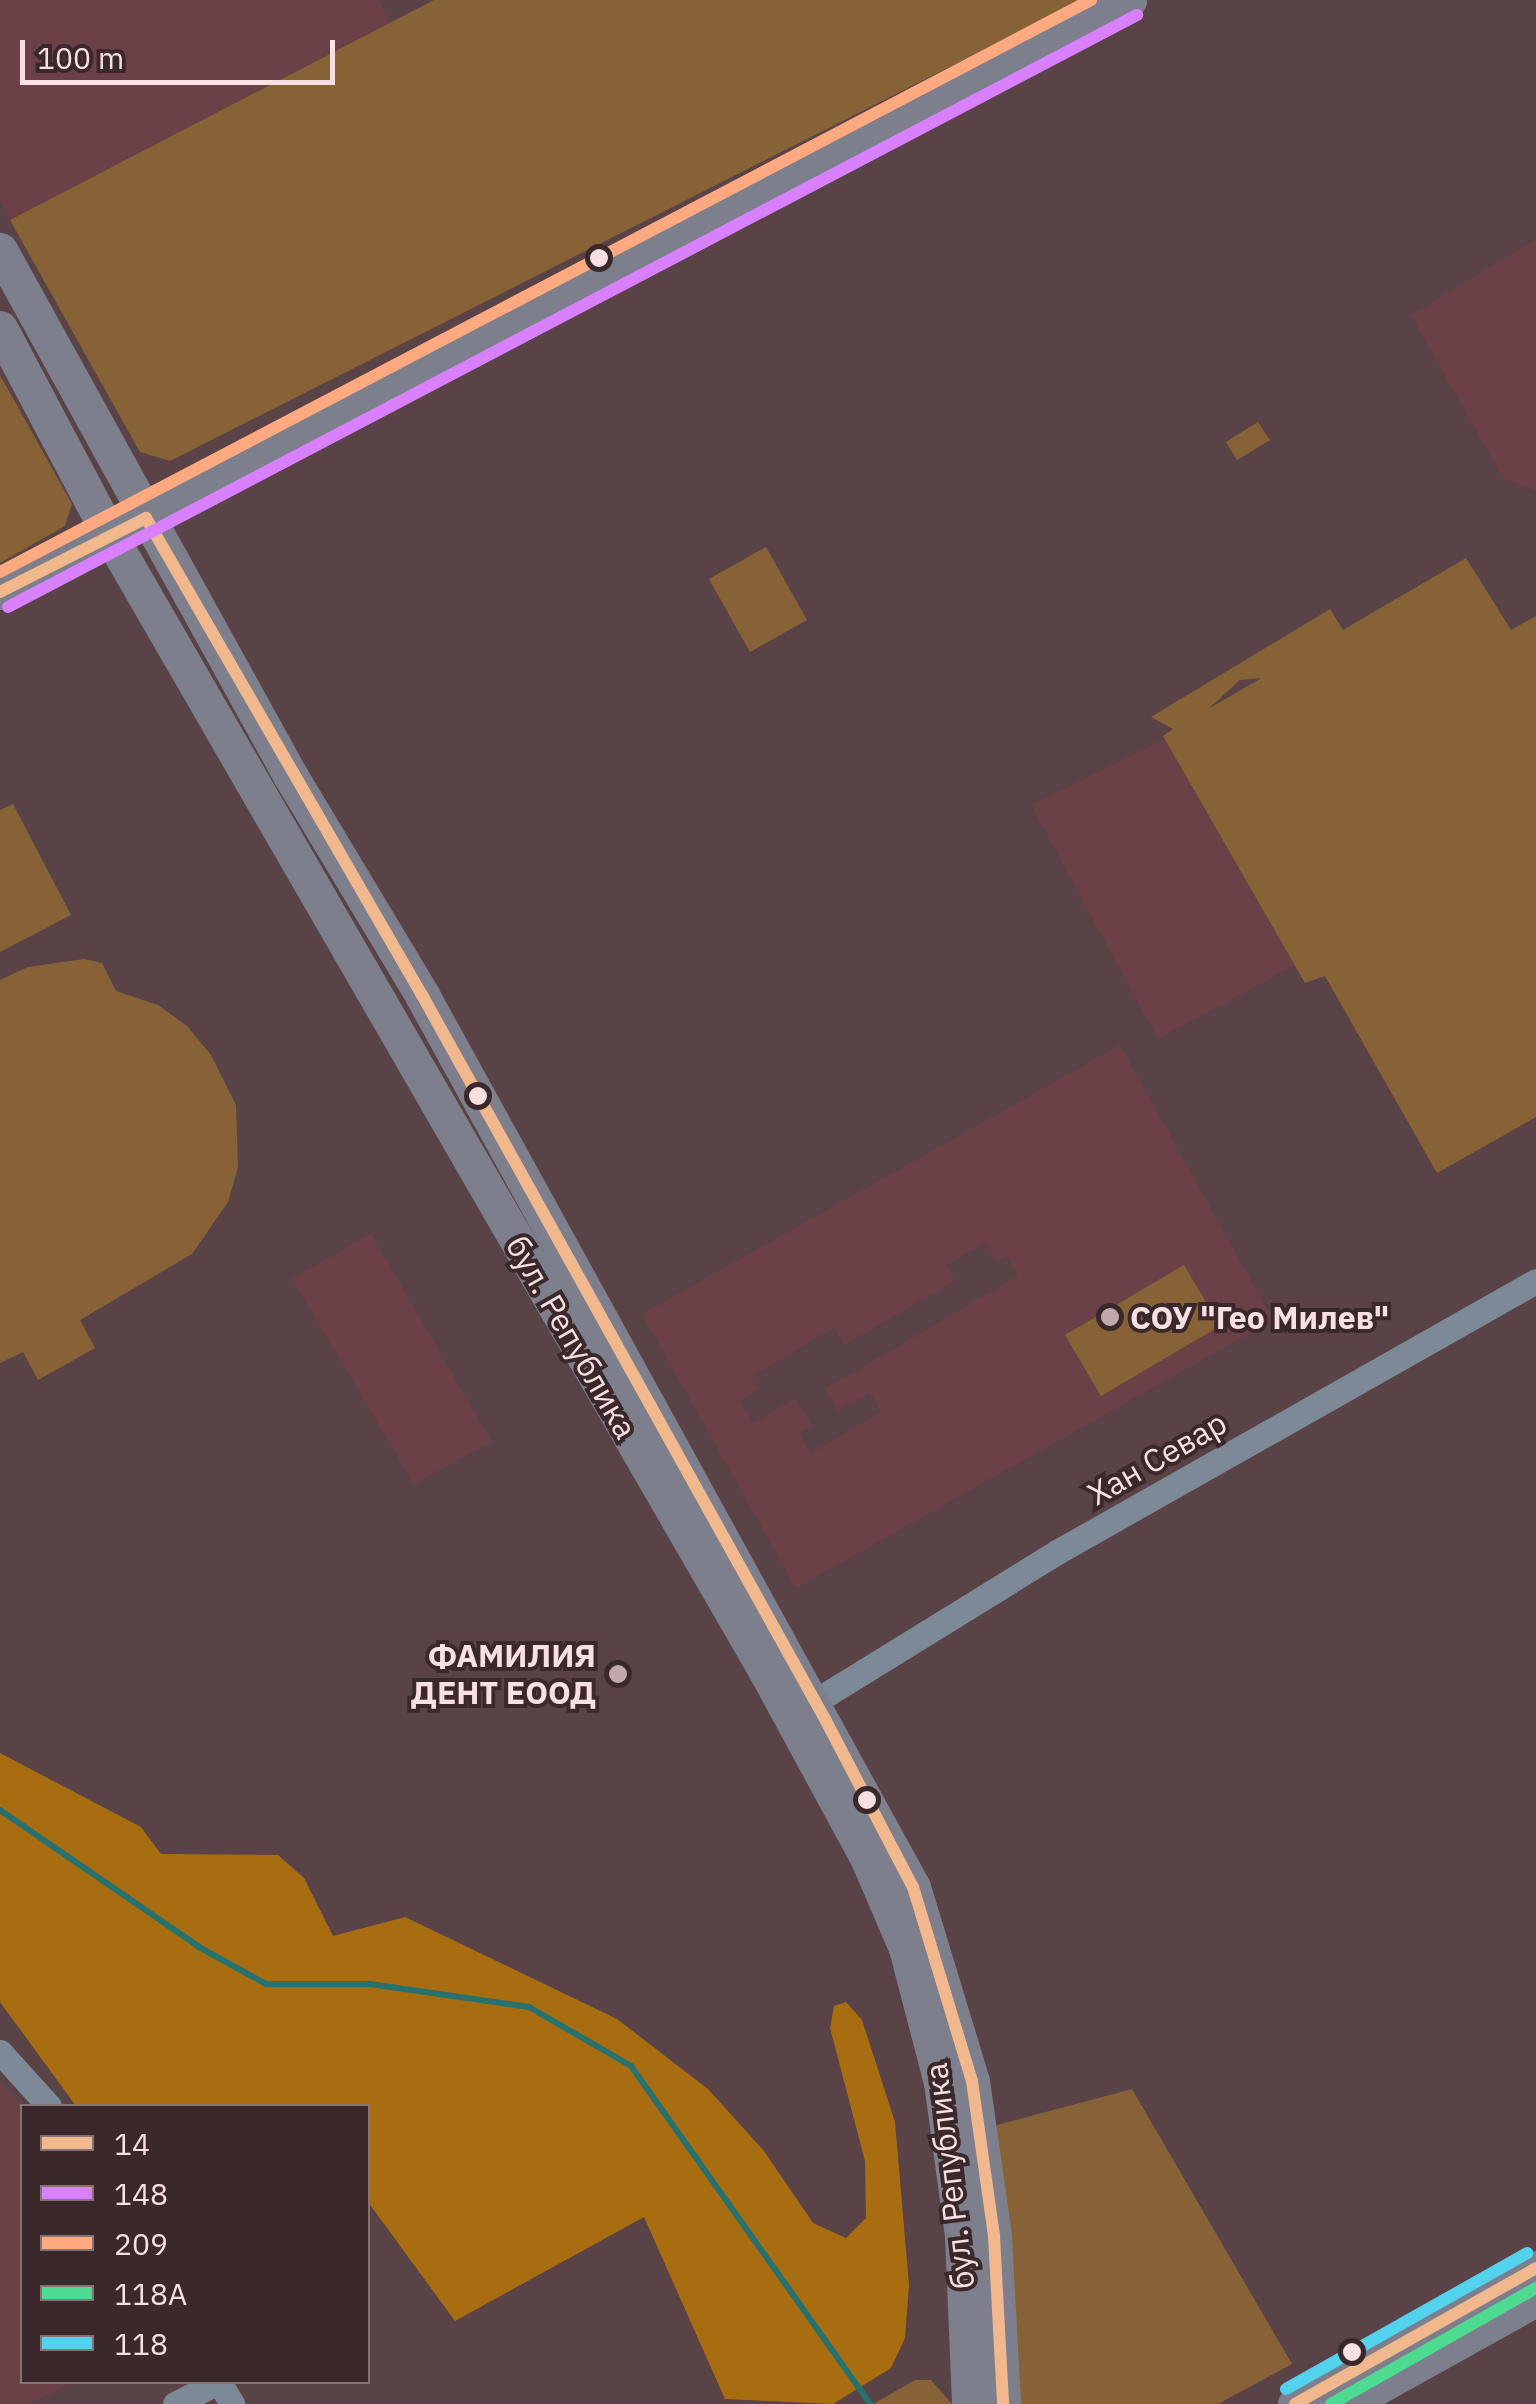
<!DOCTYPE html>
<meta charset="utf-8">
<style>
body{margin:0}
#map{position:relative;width:1536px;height:2404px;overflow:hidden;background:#594346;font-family:"IBM Plex Sans",sans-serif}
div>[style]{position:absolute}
.built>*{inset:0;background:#6b4047}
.green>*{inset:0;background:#886237}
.forest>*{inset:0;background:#a86d10}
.stream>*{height:6px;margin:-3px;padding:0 3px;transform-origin:3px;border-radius:3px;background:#27726e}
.street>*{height:25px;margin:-12.5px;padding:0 12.5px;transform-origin:12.5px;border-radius:12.5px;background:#7e8997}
.secondary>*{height:35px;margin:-17.5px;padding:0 17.5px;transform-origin:17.5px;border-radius:17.5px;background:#7e7f8c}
.bus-1>*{height:12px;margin:-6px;padding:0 6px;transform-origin:6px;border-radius:6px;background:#f1b78d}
.bus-2>*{height:12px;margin:-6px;padding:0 6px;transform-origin:6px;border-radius:6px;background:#d880ff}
.bus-3>*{height:12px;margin:-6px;padding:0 6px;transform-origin:6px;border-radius:6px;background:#ffa980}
.bus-4>*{height:12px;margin:-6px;padding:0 6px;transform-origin:6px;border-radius:6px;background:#4ddb92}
.bus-5>*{height:12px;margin:-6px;padding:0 6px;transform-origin:6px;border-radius:6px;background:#53d2ee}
.dots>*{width:28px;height:28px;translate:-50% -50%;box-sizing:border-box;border:5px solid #3a282a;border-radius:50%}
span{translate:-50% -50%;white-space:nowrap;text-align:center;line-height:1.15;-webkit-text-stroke:8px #3a282a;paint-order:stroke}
.poi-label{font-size:32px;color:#f8dfe2;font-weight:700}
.left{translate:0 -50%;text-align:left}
.right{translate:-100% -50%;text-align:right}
.street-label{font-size:32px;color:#f8dfe2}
.legend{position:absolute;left:20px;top:2104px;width:350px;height:280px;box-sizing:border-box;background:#3a282a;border:2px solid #867174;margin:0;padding:12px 18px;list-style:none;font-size:30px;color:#f8dfe2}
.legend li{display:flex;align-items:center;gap:20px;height:50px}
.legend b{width:50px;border:2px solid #867174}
.scale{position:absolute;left:20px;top:40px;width:315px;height:45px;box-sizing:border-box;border:5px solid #f8dfe2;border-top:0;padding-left:12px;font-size:30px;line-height:35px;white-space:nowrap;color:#f8dfe2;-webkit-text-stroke:8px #3a282a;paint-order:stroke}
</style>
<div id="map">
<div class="built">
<i style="clip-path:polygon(0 0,379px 0,391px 23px,10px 220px,0 201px)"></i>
<i style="clip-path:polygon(1536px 239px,1536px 489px,1534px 490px,1503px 478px,1411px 315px)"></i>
<i style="clip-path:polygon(1165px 739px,1295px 965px,1158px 1039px,1031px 805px)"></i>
<i style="clip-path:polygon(evenodd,1120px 1045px,1273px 1320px,796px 1588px,642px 1314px,1120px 1045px,985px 1243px,997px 1261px,1007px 1256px,1018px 1276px,825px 1389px,838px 1411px,870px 1392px,881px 1412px,811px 1453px,799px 1434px,812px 1426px,796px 1398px,753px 1423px,740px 1401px,759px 1389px,752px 1376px,834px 1328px,845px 1345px,956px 1280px,947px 1265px,985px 1243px)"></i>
<i style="clip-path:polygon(371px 1233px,492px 1442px,414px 1484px,292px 1279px)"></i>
<i style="clip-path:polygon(0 2083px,23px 2106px,22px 2382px,72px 2382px,30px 2404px,0 2404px)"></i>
</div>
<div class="green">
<i style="clip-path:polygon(434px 0,1082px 0,170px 461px,140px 452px,10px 220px)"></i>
<i style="clip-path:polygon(0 375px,72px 504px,65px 526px,0 563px)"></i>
<i style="clip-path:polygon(1258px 422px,1270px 440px,1237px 460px,1226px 442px)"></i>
<i style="clip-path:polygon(766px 547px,807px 620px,750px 652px,709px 579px)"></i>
<i style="clip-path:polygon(evenodd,1466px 558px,1511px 630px,1536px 616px,1536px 1117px,1437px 1173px,1325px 976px,1305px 983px,1163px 736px,1173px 729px,1151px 717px,1330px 609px,1343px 630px,1466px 558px,1260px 678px,1260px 679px,1208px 709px,1240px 680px,1260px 678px)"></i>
<i style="clip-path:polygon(13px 804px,71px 915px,0 952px,0 810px)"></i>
<i style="clip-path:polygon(84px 959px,102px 963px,116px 991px,158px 1005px,187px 1026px,211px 1055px,236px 1105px,238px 1167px,228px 1202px,192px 1254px,80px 1320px,95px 1348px,38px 1380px,23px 1352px,0 1363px,0 980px,28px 967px)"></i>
<i style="clip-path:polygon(1184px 1265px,1220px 1326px,1101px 1396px,1065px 1335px)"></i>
<i style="clip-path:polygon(941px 2082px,979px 2130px,1132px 2089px,1292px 2364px,1218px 2404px,1009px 2404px)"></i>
<i style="clip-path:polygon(915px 2380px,931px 2380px,952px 2404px,873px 2404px)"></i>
</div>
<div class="forest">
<i style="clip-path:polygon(0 1753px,141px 1827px,161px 1854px,278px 1855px,304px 1878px,333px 1936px,405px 1917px,617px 2019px,708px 2089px,764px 2151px,813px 2223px,846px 2238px,866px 2218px,865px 2161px,830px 2028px,834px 2006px,846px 2002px,862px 2020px,895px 2122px,909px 2285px,905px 2338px,891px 2368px,833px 2404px,725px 2399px,644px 2217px,455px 2321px,368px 2202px,368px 2106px,76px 2106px,0 2002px)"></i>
</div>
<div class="stream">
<i style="left:0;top:1810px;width:242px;rotate:34.5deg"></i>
<i style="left:199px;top:1947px;width:77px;rotate:28.9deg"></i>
<i style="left:266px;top:1984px;width:104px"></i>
<i style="left:370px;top:1984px;width:161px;rotate:8.2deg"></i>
<i style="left:529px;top:2007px;width:118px;rotate:30deg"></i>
<i style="left:631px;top:2066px;width:414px;rotate:54.7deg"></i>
</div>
<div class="street">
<i style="left:798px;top:1712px;width:304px;rotate:-31.7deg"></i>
<i style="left:1057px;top:1552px;width:550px;rotate:-29.5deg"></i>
<i style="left:0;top:2052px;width:73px;rotate:47.8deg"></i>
<i style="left:219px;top:2382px;width:26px;rotate:59deg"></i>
<i style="left:175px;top:2404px;width:48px;rotate:-27.1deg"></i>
</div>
<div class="secondary">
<i style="left:0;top:250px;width:600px;rotate:61.08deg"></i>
<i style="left:290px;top:775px;width:257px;rotate:59deg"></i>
<i style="left:422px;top:995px;width:1018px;rotate:61.17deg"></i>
<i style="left:913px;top:1887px;width:203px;rotate:73.1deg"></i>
<i style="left:972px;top:2081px;width:157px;rotate:81.9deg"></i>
<i style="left:994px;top:2236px;width:168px;rotate:86.9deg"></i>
<i style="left:0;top:328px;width:233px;rotate:62.1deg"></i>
<i style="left:109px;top:534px;width:1318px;rotate:59.99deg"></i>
<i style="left:768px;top:1675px;width:207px;rotate:61.5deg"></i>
<i style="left:867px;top:1857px;width:99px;rotate:66.8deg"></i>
<i style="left:906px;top:1948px;width:138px;rotate:75.4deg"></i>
<i style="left:941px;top:2082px;width:154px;rotate:82.2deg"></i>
<i style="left:962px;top:2235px;width:169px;rotate:87.6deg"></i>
<i style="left:0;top:592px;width:1275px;rotate:-27.67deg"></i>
<i style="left:1295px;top:2404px;width:277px;rotate:-29.4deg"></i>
<i style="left:1347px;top:2404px;width:216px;rotate:-29.1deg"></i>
</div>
<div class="bus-1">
<i style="left:0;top:592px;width:164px;rotate:-26.9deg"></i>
<i style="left:146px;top:518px;width:551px;rotate:59.95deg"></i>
<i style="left:422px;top:995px;width:829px;rotate:60.9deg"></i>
<i style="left:825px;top:1719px;width:190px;rotate:62.4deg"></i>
<i style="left:913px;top:1887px;width:203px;rotate:73.1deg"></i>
<i style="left:972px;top:2081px;width:157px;rotate:81.9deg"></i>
<i style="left:994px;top:2236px;width:168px;rotate:86.9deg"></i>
<i style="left:1295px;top:2404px;width:277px;rotate:-29.4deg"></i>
</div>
<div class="bus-2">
<i style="left:8px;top:607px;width:1275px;rotate:-27.67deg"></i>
</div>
<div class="bus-3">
<i style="left:0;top:572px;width:1232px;rotate:-27.67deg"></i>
</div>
<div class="bus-4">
<i style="left:1331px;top:2404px;width:236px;rotate:-29.5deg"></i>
</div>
<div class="bus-5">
<i style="left:1286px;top:2389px;width:277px;rotate:-29.4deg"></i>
</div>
<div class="dots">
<i style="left:599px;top:258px;background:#f8dfe2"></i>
<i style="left:478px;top:1096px;background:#f8dfe2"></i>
<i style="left:1110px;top:1317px;background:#c0a8ab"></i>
<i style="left:618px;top:1674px;background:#c0a8ab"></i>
<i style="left:867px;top:1800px;background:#f8dfe2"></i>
<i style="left:1352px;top:2352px;background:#f8dfe2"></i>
</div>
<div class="poi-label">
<span class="left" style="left:1130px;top:1317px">СОУ "Гео Милев"</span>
<span class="right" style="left:596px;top:1674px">ФАМИЛИЯ<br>ДЕНТ ЕООД</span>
</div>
<div class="street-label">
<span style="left:572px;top:1337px;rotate:60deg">бул. Република</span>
<span style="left:1157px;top:1458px;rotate:-30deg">Хан Севар</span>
<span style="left:949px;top:2176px;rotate:-97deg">бул. Република</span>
</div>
<ul class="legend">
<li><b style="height:12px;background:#f1b78d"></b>14</li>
<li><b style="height:12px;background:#d880ff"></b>148</li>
<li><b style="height:12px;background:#ffa980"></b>209</li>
<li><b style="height:12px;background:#4ddb92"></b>118А</li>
<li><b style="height:12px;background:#53d2ee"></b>118</li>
</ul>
<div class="scale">100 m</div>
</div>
